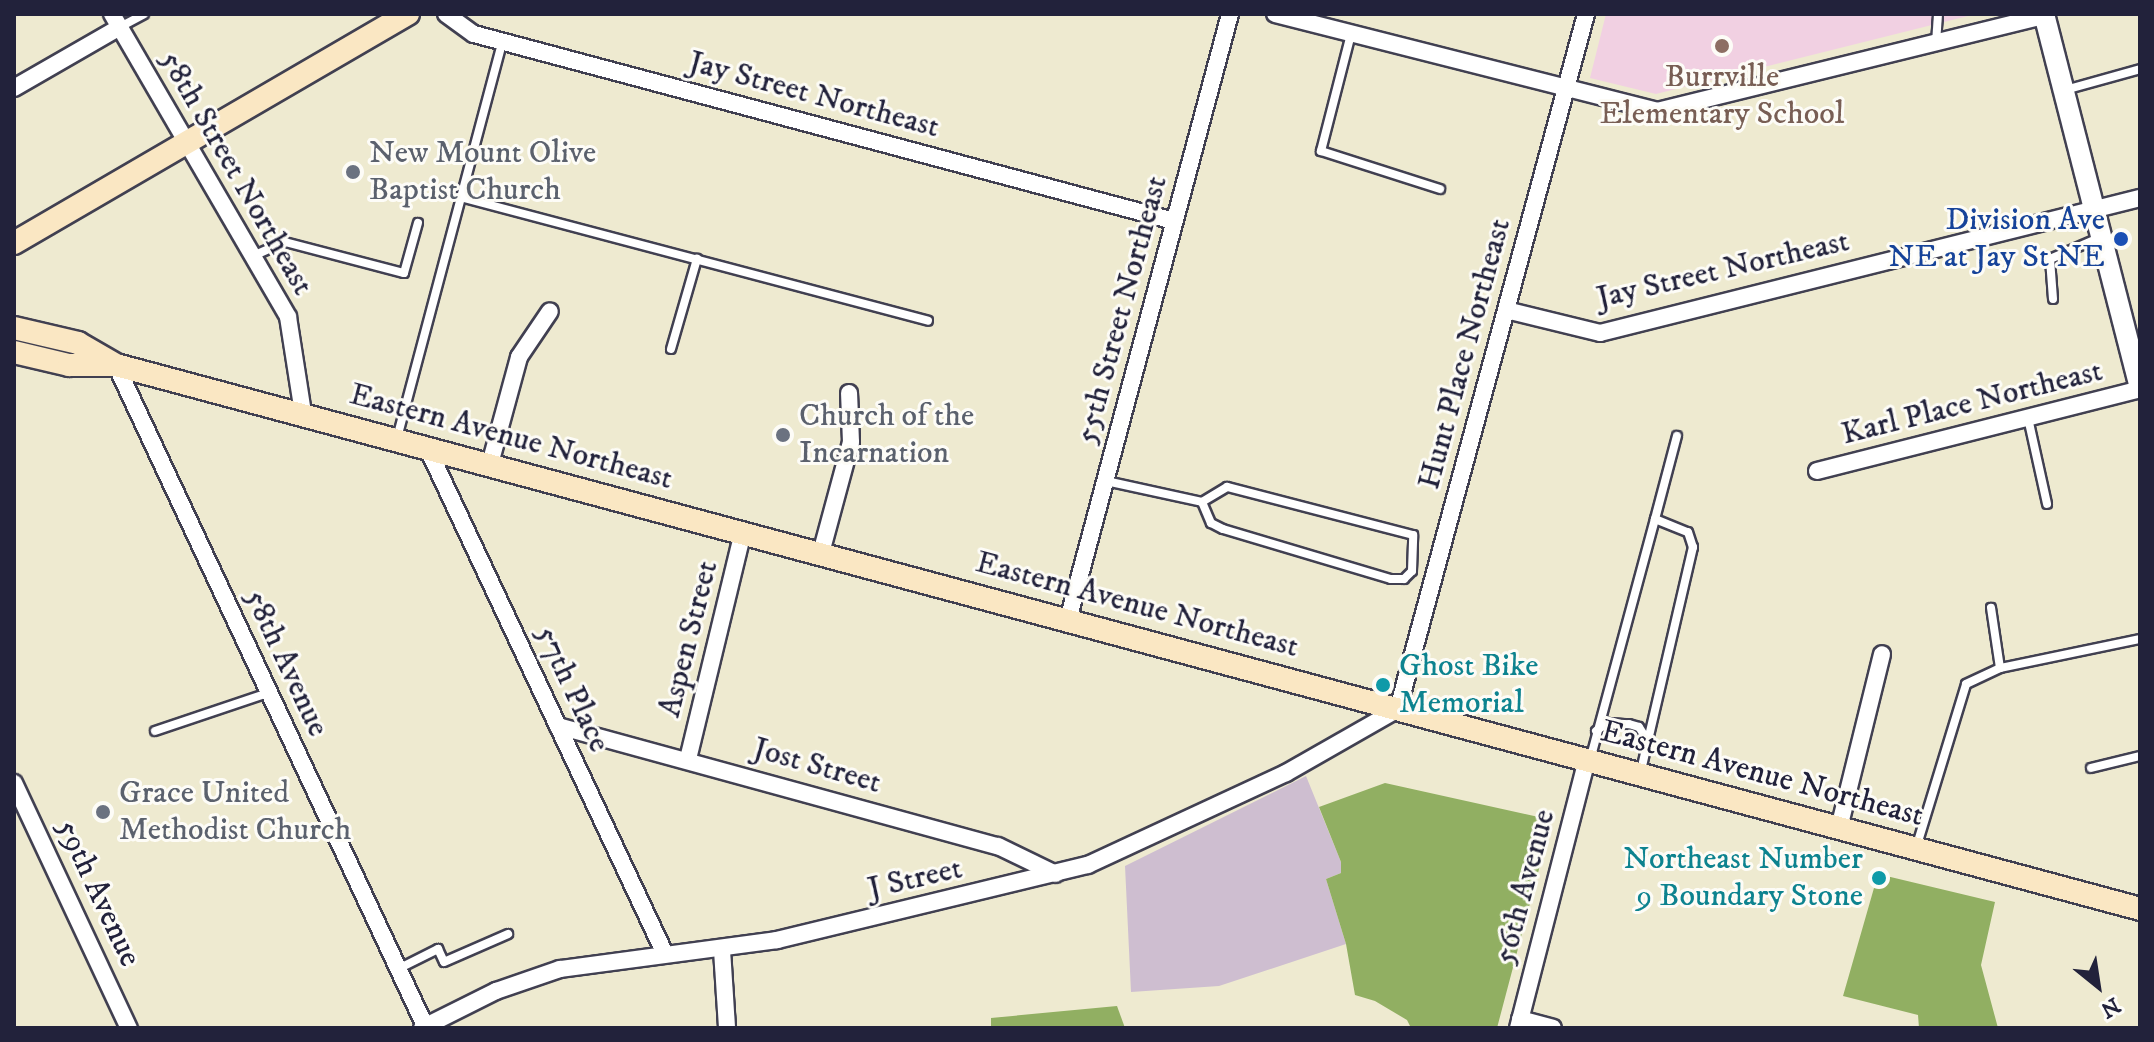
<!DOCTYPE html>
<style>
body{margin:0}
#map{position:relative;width:2154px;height:1042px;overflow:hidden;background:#eeead0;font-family:"IM FELL DW Pica",serif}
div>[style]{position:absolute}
.built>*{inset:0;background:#f1d0e2}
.industrial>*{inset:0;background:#cebed0}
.forest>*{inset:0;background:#91af62}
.roads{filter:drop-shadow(2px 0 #414051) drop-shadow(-2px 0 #414051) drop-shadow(0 2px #414051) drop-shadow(0 -2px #414051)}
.service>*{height:8px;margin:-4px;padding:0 4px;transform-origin:4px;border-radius:4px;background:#fff}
.minor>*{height:16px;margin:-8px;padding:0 8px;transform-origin:8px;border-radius:8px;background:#fff}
.tertiary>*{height:20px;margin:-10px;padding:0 10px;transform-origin:10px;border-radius:10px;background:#fff}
.secondary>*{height:22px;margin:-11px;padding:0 11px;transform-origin:11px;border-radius:11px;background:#fae7c3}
.dots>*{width:22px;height:22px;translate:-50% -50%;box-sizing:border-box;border:4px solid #fdfcf7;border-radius:50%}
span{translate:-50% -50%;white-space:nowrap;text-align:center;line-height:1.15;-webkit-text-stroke:6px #fdfcf7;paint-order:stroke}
.education-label{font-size:32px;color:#785e54}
.street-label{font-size:32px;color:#22223b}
.worship-label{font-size:32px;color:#5b616d}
.left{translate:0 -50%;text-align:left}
.transit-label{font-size:32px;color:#164399}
.right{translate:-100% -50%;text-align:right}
.culture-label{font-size:32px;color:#0d838f}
.frame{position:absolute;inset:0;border:16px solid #22223b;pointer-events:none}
.north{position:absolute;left:2058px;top:946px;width:80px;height:80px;-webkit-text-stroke:6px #fdfcf7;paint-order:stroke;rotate:150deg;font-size:22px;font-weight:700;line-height:32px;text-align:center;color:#22223b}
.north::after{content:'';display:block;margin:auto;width:28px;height:36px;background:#22223b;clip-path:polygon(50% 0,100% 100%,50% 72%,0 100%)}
</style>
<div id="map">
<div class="built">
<i style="clip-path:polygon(1606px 14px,1976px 14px,1656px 94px,1590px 78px)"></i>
</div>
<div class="industrial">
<i style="clip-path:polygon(1306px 776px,1341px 862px,1341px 873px,1326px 879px,1346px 944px,1219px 986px,1131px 992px,1125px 866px)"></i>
</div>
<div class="forest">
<i style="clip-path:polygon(1385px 783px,1552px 820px,1497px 1028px,1411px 1028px,1407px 1020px,1375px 1001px,1355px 995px,1346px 944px,1326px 879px,1341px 873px,1341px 862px,1319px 807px)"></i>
<i style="clip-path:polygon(1878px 874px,1995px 902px,1981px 965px,1998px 1028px,1919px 1028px,1918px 1015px,1843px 996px)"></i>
<i style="clip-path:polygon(1117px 1006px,1125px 1028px,991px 1028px,991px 1018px)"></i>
</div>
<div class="roads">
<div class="service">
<i style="left:120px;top:27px;width:27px;rotate:-28deg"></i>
<i style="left:1351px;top:34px;width:121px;rotate:104.4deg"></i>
<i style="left:1321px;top:151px;width:125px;rotate:17.7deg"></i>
<i style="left:1936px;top:43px;width:29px;rotate:-86deg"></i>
<i style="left:2065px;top:90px;width:78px;rotate:-15.6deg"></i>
<i style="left:460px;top:197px;width:484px;rotate:14.8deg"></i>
<i style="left:253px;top:256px;width:35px;rotate:-24deg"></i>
<i style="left:285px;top:242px;width:123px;rotate:14.6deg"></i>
<i style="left:404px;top:273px;width:52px;rotate:-74.4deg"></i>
<i style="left:2053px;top:299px;width:40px;rotate:-94.3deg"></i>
<i style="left:2050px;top:259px;width:56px;rotate:-23.3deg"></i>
<i style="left:671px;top:349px;width:94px;rotate:-73.9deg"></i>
<i style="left:2028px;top:418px;width:88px;rotate:77.5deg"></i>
<i style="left:397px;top:438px;width:411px;rotate:-75.1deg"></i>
<i style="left:1106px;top:481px;width:98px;rotate:12.3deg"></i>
<i style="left:1202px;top:502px;width:23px;rotate:67deg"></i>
<i style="left:1211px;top:523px;width:13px;rotate:27deg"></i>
<i style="left:1223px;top:529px;width:175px;rotate:16.6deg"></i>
<i style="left:1391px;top:579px;width:13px"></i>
<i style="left:1404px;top:579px;width:11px;rotate:-45deg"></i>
<i style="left:1412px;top:571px;width:36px;rotate:-88deg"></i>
<i style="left:1413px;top:535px;width:192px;rotate:-165.5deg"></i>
<i style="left:1227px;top:487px;width:29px;rotate:149deg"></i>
<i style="left:1655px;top:519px;width:86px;rotate:-75.2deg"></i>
<i style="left:2000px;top:668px;width:143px;rotate:-11.7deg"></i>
<i style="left:155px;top:731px;width:119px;rotate:-18.6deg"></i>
<i style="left:1596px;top:731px;width:14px;rotate:-36deg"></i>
<i style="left:1607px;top:723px;width:22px;rotate:3deg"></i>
<i style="left:1629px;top:724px;width:10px;rotate:17deg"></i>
<i style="left:1639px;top:727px;width:15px;rotate:58deg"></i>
<i style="left:1590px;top:760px;width:250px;rotate:-74.9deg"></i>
<i style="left:1655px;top:519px;width:35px;rotate:22deg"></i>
<i style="left:1688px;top:532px;width:16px;rotate:72deg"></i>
<i style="left:1693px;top:547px;width:233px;rotate:103.1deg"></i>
<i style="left:2091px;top:768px;width:50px;rotate:-13.8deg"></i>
<i style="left:1916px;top:848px;width:171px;rotate:-73deg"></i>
<i style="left:1966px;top:684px;width:38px;rotate:-25deg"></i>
<i style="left:2000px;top:668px;width:61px;rotate:-98.5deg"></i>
<i style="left:398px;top:969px;width:45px;rotate:-26.6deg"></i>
<i style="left:438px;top:949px;width:14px;rotate:65deg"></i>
<i style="left:444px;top:962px;width:70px;rotate:-23.6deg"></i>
</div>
<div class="minor">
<i style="left:112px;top:14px;width:350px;rotate:59.8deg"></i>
<i style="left:288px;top:317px;width:97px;rotate:81.1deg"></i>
<i style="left:446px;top:14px;width:34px;rotate:36deg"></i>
<i style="left:474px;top:34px;width:725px;rotate:14.96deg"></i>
<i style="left:1275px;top:14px;width:394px;rotate:14.2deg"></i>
<i style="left:1657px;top:111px;width:398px;rotate:-13.8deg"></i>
<i style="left:14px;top:88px;width:122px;rotate:-29.9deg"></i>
<i style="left:1506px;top:310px;width:97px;rotate:13.7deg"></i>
<i style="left:1600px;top:333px;width:557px;rotate:-14.04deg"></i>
<i style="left:116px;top:365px;width:732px;rotate:64.94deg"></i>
<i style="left:427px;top:447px;width:560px;rotate:64.85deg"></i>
<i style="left:490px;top:464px;width:111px;rotate:-74.8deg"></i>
<i style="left:519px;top:357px;width:55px;rotate:-56deg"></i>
<i style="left:1817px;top:471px;width:333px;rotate:-14.2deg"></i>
<i style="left:821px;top:553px;width:115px;rotate:-74.9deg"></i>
<i style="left:851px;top:442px;width:49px;rotate:-92.3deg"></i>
<i style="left:1068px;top:620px;width:627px;rotate:-75.03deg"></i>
<i style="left:558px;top:726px;width:456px;rotate:15.3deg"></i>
<i style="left:998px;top:846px;width:64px;rotate:25.8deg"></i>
<i style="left:688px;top:759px;width:234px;rotate:-76.4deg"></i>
<i style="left:14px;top:783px;width:271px;rotate:64.9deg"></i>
<i style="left:1839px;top:828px;width:179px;rotate:-76.1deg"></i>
<i style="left:722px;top:950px;width:78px;rotate:86.3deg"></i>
<i style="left:1520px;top:1019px;width:34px;rotate:15deg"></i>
<i style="left:422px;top:1028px;width:83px;rotate:-26.6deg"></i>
<i style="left:496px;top:991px;width:68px;rotate:-19deg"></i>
<i style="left:560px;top:969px;width:219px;rotate:-7.6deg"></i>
<i style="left:777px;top:940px;width:320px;rotate:-13.6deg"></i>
<i style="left:1088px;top:865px;width:218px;rotate:-24.9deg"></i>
<i style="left:1286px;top:773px;width:129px;rotate:-29.7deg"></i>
<i style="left:1398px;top:709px;width:720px;rotate:-74.86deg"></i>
<i style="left:1518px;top:1028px;width:277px;rotate:-75.6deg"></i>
</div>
<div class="tertiary">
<i style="left:2044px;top:14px;width:386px;rotate:75.6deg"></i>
</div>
<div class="secondary">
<i style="left:14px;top:243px;width:456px;rotate:-30.2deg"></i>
<i style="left:14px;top:328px;width:66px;rotate:13.2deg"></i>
<i style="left:78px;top:343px;width:44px;rotate:30.1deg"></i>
<i style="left:116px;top:365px;width:2096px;rotate:15.04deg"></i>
<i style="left:14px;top:352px;width:57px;rotate:13.3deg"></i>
<i style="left:69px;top:365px;width:46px"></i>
</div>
</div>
<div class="dots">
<i style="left:1722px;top:46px;background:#8d6e63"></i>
<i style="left:353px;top:172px;background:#6b7280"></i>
<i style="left:2121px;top:239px;background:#1a4fb4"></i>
<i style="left:783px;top:435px;background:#6b7280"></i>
<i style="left:1383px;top:685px;background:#0f9aa8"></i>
<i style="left:103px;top:812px;background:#6b7280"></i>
<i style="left:1879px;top:878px;background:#0f9aa8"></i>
</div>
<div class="education-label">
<span style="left:1722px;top:96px">Burrville<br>Elementary School</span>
</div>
<div class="street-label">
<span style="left:814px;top:95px;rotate:15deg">Jay Street Northeast</span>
<span style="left:236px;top:173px;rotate:60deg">58th Street Northeast</span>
<span style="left:1723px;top:270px;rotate:-13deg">Jay Street Northeast</span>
<span style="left:1122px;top:310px;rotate:-75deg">55th Street Northeast</span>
<span style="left:1465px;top:354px;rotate:-75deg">Hunt Place Northeast</span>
<span style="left:1972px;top:403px;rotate:-14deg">Karl Place Northeast</span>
<span style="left:511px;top:437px;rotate:15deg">Eastern Avenue Northeast</span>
<span style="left:1137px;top:605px;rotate:15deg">Eastern Avenue Northeast</span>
<span style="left:689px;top:639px;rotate:-76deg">Aspen Street</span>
<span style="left:286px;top:663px;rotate:65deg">58th Avenue</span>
<span style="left:572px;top:689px;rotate:65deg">57th Place</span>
<span style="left:817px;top:766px;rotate:16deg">Jost Street</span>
<span style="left:1762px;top:774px;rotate:15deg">Eastern Avenue Northeast</span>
<span style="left:915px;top:879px;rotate:-13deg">J Street</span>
<span style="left:1525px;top:887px;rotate:-75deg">56th Avenue</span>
<span style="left:98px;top:893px;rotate:65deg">59th Avenue</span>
</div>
<div class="worship-label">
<span class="left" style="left:369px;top:172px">New Mount Olive<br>Baptist Church</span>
<span class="left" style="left:799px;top:435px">Church of the<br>Incarnation</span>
<span class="left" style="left:119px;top:812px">Grace United<br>Methodist Church</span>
</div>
<div class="transit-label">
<span class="right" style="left:2105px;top:239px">Division Ave<br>NE at Jay St NE</span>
</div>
<div class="culture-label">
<span class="left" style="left:1399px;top:685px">Ghost Bike<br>Memorial</span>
<span class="right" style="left:1863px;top:878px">Northeast Number<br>9 Boundary Stone</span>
</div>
<div class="frame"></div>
<div class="north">N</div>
</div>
